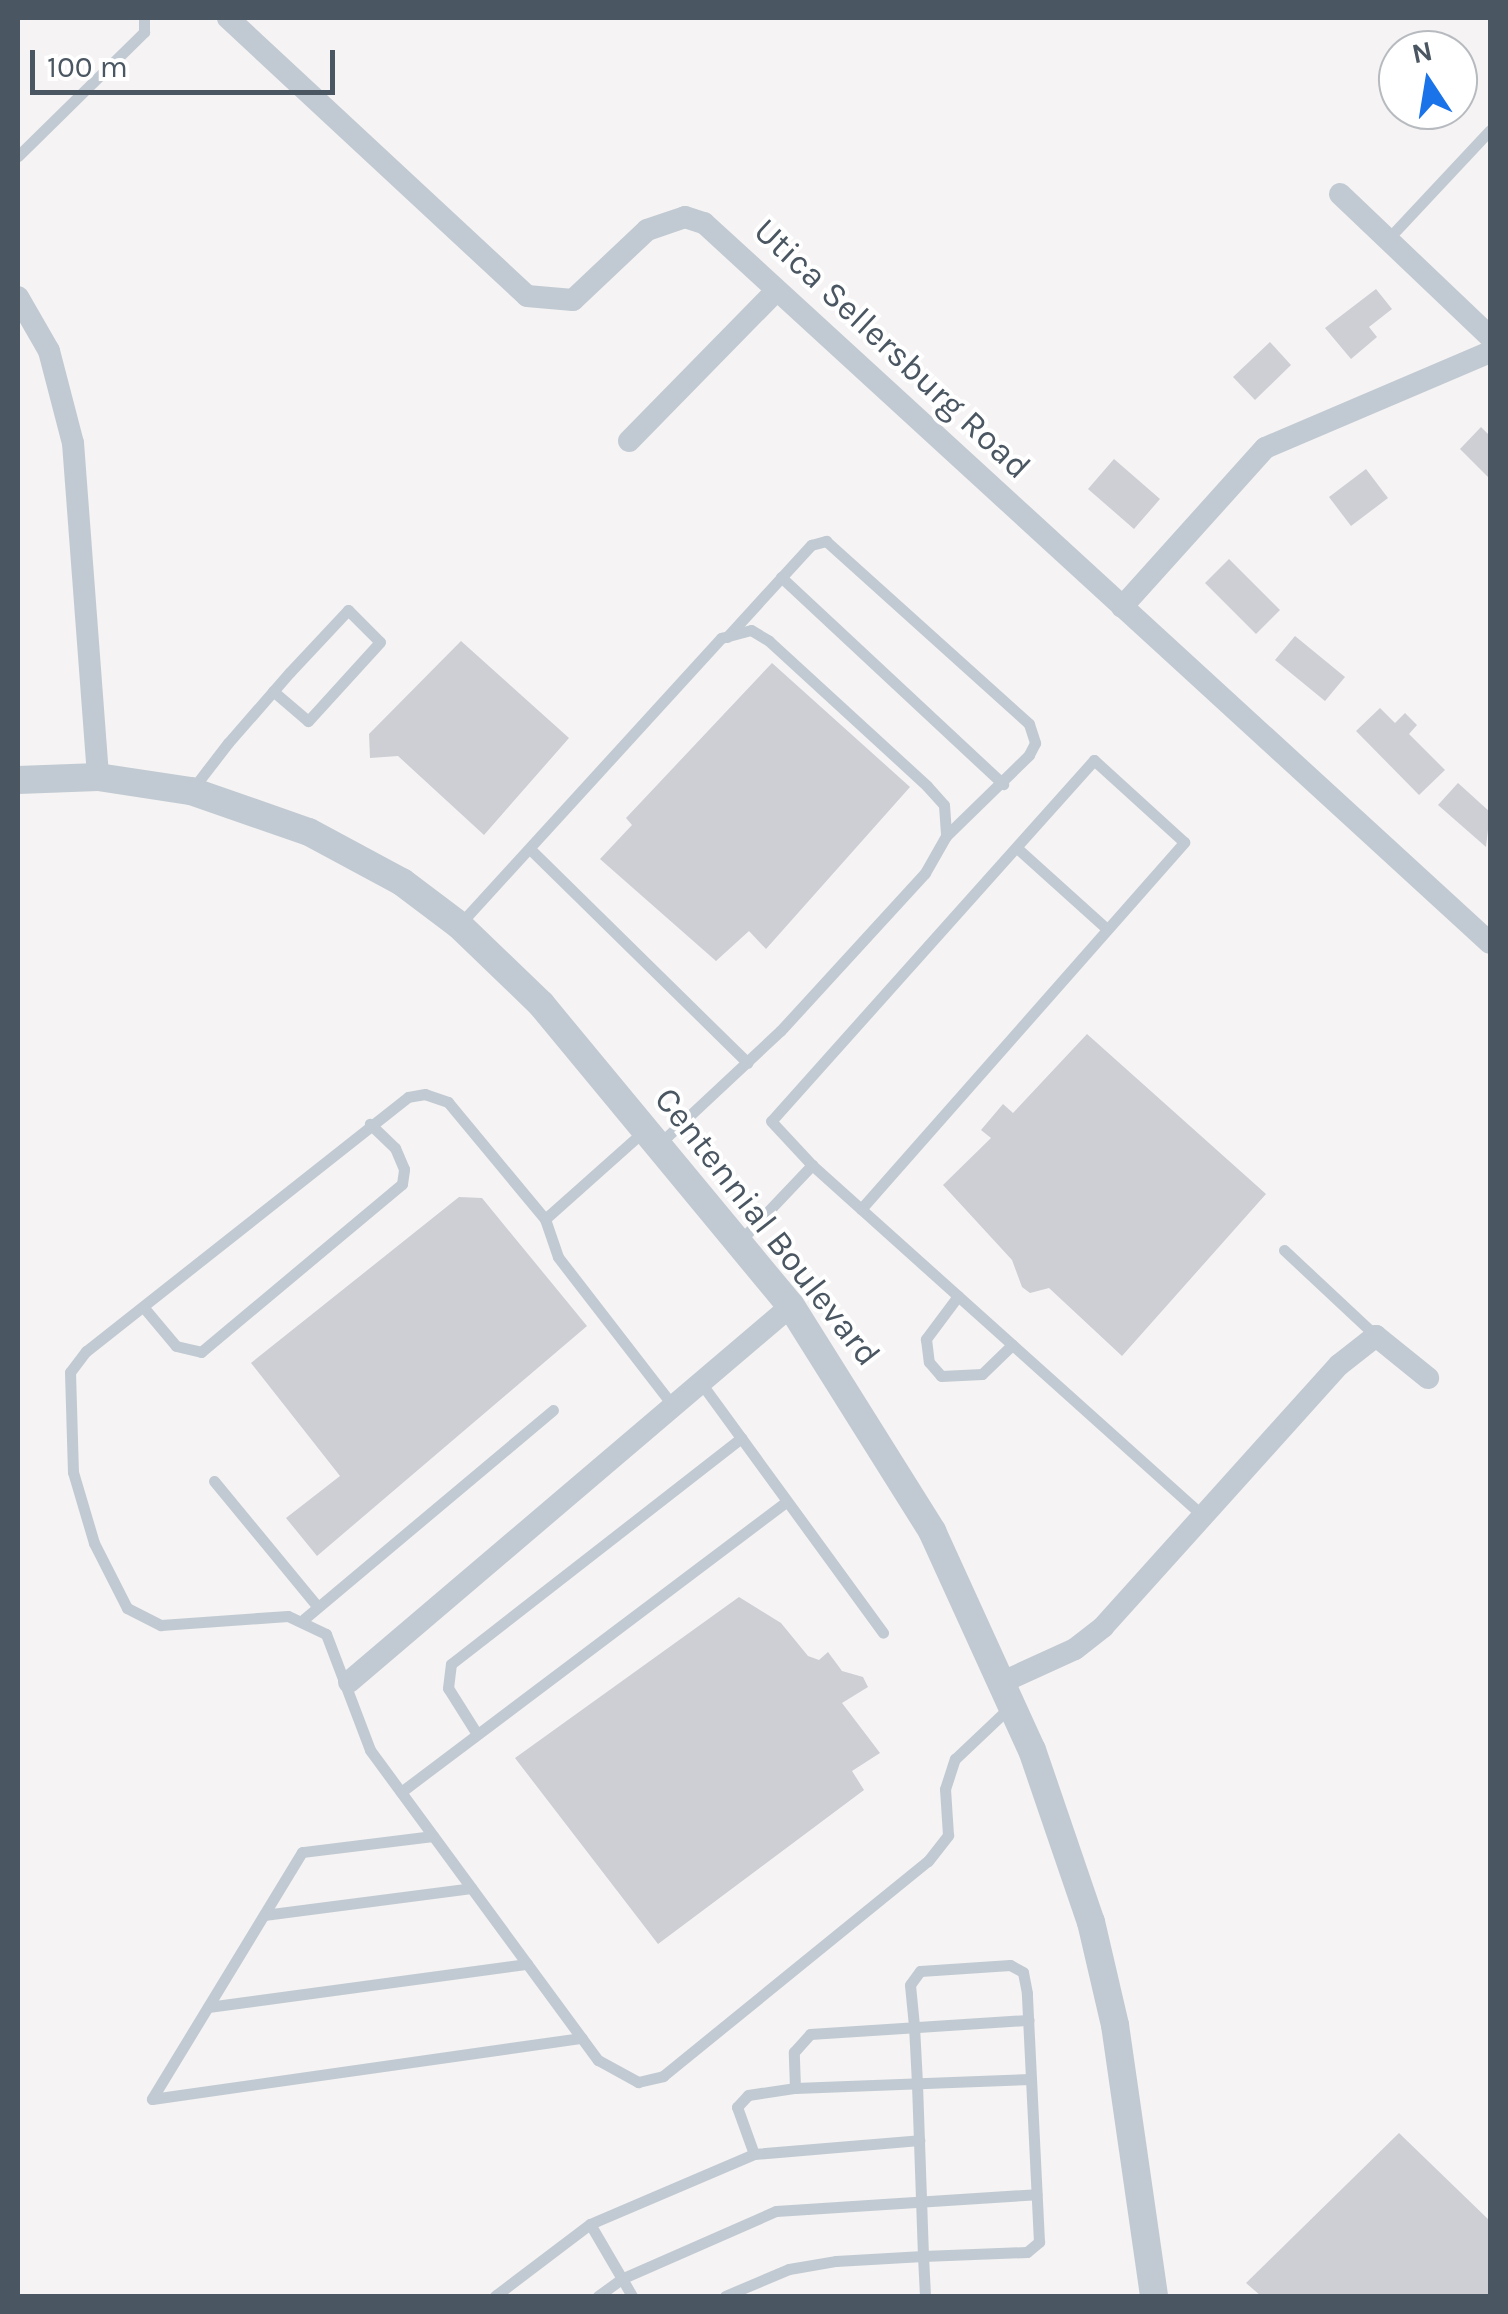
<!DOCTYPE html>
<style>
body{margin:0}
#map{position:relative;width:1508px;height:2314px;overflow:hidden;background:#f5f3f3;font-family:Karla,sans-serif}
div>[style]{position:absolute}
.building>*{inset:0;background:#cdcfd5}
.service>*{height:11px;margin:-5.5px;padding:0 5.5px;transform-origin:5.5px;border-radius:5.5px;background:#c1cad2}
.minor>*{height:22px;margin:-11px;padding:0 11px;transform-origin:11px;border-radius:11px;background:#c1cad2}
.tertiary>*{height:28px;margin:-14px;padding:0 14px;transform-origin:14px;border-radius:14px;background:#c1cad2}
span{translate:-50% -50%;white-space:nowrap;text-align:center;line-height:1.15;-webkit-text-stroke:8px #fff;paint-order:stroke}
.street-label{font-size:35px;color:#4a5661}
.frame{position:absolute;inset:0;border:20px solid #4a5661;pointer-events:none}
.north{position:absolute;left:1378px;top:30px;width:100px;height:100px;box-sizing:border-box;background:#fff;border:2px solid #b7bbc0;border-radius:50%;rotate:348deg;font-size:28px;font-weight:700;line-height:40px;text-align:center;color:#4a5661}
.north::after{content:'';display:block;margin:auto;width:35px;height:45px;background:#1a73e8;clip-path:polygon(50% 0,100% 100%,50% 72%,0 100%)}
.scale{position:absolute;left:30px;top:50px;width:305px;height:45px;box-sizing:border-box;border:5px solid #4a5661;border-top:0;padding-left:12px;font-size:30px;line-height:35px;white-space:nowrap;color:#4a5661;-webkit-text-stroke:8px #fff;paint-order:stroke}
</style>
<div id="map">
<div class="building">
<i style="clip-path:polygon(1376px 289px,1392px 309px,1369px 327px,1377px 337px,1351px 359px,1325px 328px)"></i>
<i style="clip-path:polygon(1270px 342px,1291px 365px,1255px 400px,1233px 377px)"></i>
<i style="clip-path:polygon(1481px 427px,1490px 436px,1490px 479px,1460px 449px)"></i>
<i style="clip-path:polygon(1114px 459px,1160px 499px,1134px 529px,1088px 489px)"></i>
<i style="clip-path:polygon(1366px 469px,1388px 498px,1351px 526px,1329px 497px)"></i>
<i style="clip-path:polygon(1229px 559px,1280px 610px,1256px 634px,1205px 583px)"></i>
<i style="clip-path:polygon(1295px 636px,1345px 677px,1325px 701px,1275px 660px)"></i>
<i style="clip-path:polygon(461px 641px,569px 738px,484px 835px,398px 756px,370px 758px,369px 734px)"></i>
<i style="clip-path:polygon(772px 663px,910px 787px,766px 949px,749px 931px,716px 961px,600px 859px,632px 825px,626px 818px)"></i>
<i style="clip-path:polygon(1380px 708px,1395px 723px,1405px 713px,1417px 725px,1409px 734px,1445px 770px,1419px 795px,1356px 731px)"></i>
<i style="clip-path:polygon(1458px 783px,1490px 812px,1486px 847px,1438px 805px)"></i>
<i style="clip-path:polygon(1087px 1034px,1266px 1194px,1122px 1356px,1049px 1288px,1030px 1293px,1022px 1287px,1012px 1260px,943px 1185px,991px 1138px,981px 1130px,1003px 1104px,1013px 1113px)"></i>
<i style="clip-path:polygon(459px 1197px,482px 1198px,587px 1326px,317px 1556px,286px 1518px,340px 1476px,251px 1363px)"></i>
<i style="clip-path:polygon(739px 1597px,781px 1623px,808px 1656px,819px 1660px,828px 1652px,842px 1671px,863px 1677px,868px 1687px,842px 1703px,880px 1753px,852px 1771px,864px 1790px,658px 1944px,515px 1758px)"></i>
<i style="clip-path:polygon(1399px 2133px,1490px 2221px,1490px 2296px,1261px 2296px,1246px 2283px)"></i>
</div>
<div class="service">
<i style="left:18px;top:156px;width:177px;rotate:-44.5deg"></i>
<i style="left:144px;top:32px;width:14px;rotate:-90deg"></i>
<i style="left:1388px;top:239px;width:149px;rotate:-46.9deg"></i>
<i style="left:781px;top:577px;width:304px;rotate:43deg"></i>
<i style="left:727px;top:637px;width:125px;rotate:-47.6deg"></i>
<i style="left:811px;top:545px;width:16px;rotate:-15deg"></i>
<i style="left:826px;top:541px;width:273px;rotate:42deg"></i>
<i style="left:1029px;top:724px;width:20px;rotate:72deg"></i>
<i style="left:1035px;top:743px;width:13px;rotate:117deg"></i>
<i style="left:1029px;top:755px;width:116px;rotate:135.7deg"></i>
<i style="left:191px;top:791px;width:61px;rotate:-52.4deg"></i>
<i style="left:228px;top:743px;width:94px;rotate:-48.9deg"></i>
<i style="left:290px;top:672px;width:85px;rotate:-46.9deg"></i>
<i style="left:348px;top:610px;width:45px;rotate:45deg"></i>
<i style="left:380px;top:642px;width:107px;rotate:132.3deg"></i>
<i style="left:308px;top:721px;width:46px;rotate:-139.4deg"></i>
<i style="left:1017px;top:848px;width:121px;rotate:42deg"></i>
<i style="left:530px;top:849px;width:305px;rotate:44.5deg"></i>
<i style="left:459px;top:925px;width:389px;rotate:-47.6deg"></i>
<i style="left:721px;top:638px;width:31px;rotate:-15deg"></i>
<i style="left:751px;top:630px;width:21px;rotate:31deg"></i>
<i style="left:769px;top:641px;width:214px;rotate:42.5deg"></i>
<i style="left:927px;top:786px;width:25px;rotate:48deg"></i>
<i style="left:944px;top:805px;width:31px;rotate:86deg"></i>
<i style="left:946px;top:836px;width:43px;rotate:119.6deg"></i>
<i style="left:925px;top:873px;width:214px;rotate:132.5deg"></i>
<i style="left:780px;top:1031px;width:167px;rotate:136.9deg"></i>
<i style="left:645px;top:1130px;width:134px;rotate:138.3deg"></i>
<i style="left:545px;top:1219px;width:152px;rotate:-129.7deg"></i>
<i style="left:448px;top:1102px;width:24px;rotate:-161deg"></i>
<i style="left:425px;top:1094px;width:17px;rotate:170deg"></i>
<i style="left:408px;top:1097px;width:410px;rotate:141.7deg"></i>
<i style="left:86px;top:1351px;width:26px;rotate:127deg"></i>
<i style="left:70px;top:1372px;width:100px;rotate:88.3deg"></i>
<i style="left:73px;top:1472px;width:74px;rotate:73.5deg"></i>
<i style="left:94px;top:1543px;width:73px;rotate:63.1deg"></i>
<i style="left:127px;top:1608px;width:38px;rotate:27deg"></i>
<i style="left:161px;top:1625px;width:127px;rotate:-4.1deg"></i>
<i style="left:288px;top:1616px;width:42px;rotate:25.3deg"></i>
<i style="left:326px;top:1634px;width:124px;rotate:69.2deg"></i>
<i style="left:370px;top:1750px;width:385px;rotate:53.7deg"></i>
<i style="left:598px;top:2060px;width:46px;rotate:28.8deg"></i>
<i style="left:638px;top:2082px;width:26px;rotate:-13deg"></i>
<i style="left:663px;top:2076px;width:341px;rotate:-39.1deg"></i>
<i style="left:928px;top:1861px;width:33px;rotate:-52deg"></i>
<i style="left:948px;top:1835px;width:46px;rotate:-93.7deg"></i>
<i style="left:945px;top:1789px;width:32px;rotate:-72deg"></i>
<i style="left:955px;top:1759px;width:77px;rotate:-43.4deg"></i>
<i style="left:861px;top:1209px;width:489px;rotate:-48.6deg"></i>
<i style="left:1184px;top:842px;width:122px;rotate:-137.7deg"></i>
<i style="left:1094px;top:760px;width:484px;rotate:131.8deg"></i>
<i style="left:771px;top:1121px;width:60px;rotate:47deg"></i>
<i style="left:812px;top:1165px;width:525px;rotate:41.91deg"></i>
<i style="left:545px;top:1219px;width:40px;rotate:71.1deg"></i>
<i style="left:558px;top:1257px;width:188px;rotate:52.3deg"></i>
<i style="left:740px;top:1241px;width:105px;rotate:-46.5deg"></i>
<i style="left:1284px;top:1250px;width:126px;rotate:43.1deg"></i>
<i style="left:958px;top:1296px;width:54px;rotate:126.7deg"></i>
<i style="left:926px;top:1339px;width:23px;rotate:83deg"></i>
<i style="left:929px;top:1362px;width:18px;rotate:49deg"></i>
<i style="left:941px;top:1376px;width:41px;rotate:-2.8deg"></i>
<i style="left:982px;top:1374px;width:42px;rotate:-44deg"></i>
<i style="left:145px;top:1309px;width:48px;rotate:50deg"></i>
<i style="left:176px;top:1346px;width:26px;rotate:13deg"></i>
<i style="left:201px;top:1352px;width:262px;rotate:-39.9deg"></i>
<i style="left:402px;top:1184px;width:15px;rotate:-82deg"></i>
<i style="left:404px;top:1169px;width:23px;rotate:-113deg"></i>
<i style="left:395px;top:1148px;width:35px;rotate:-136deg"></i>
<i style="left:701px;top:1383px;width:309px;rotate:53.9deg"></i>
<i style="left:214px;top:1481px;width:163px;rotate:50.5deg"></i>
<i style="left:304px;top:1619px;width:325px;rotate:-40deg"></i>
<i style="left:477px;top:1734px;width:54px;rotate:-122.2deg"></i>
<i style="left:448px;top:1688px;width:24px;rotate:-83deg"></i>
<i style="left:451px;top:1664px;width:368px;rotate:-37.9deg"></i>
<i style="left:401px;top:1792px;width:483px;rotate:-37deg"></i>
<i style="left:433px;top:1836px;width:132px;rotate:173deg"></i>
<i style="left:302px;top:1852px;width:289px;rotate:121.3deg"></i>
<i style="left:152px;top:2099px;width:434px;rotate:-8.1deg"></i>
<i style="left:264px;top:1915px;width:209px;rotate:-7.4deg"></i>
<i style="left:208px;top:2007px;width:322px;rotate:-7.7deg"></i>
<i style="left:795px;top:2088px;width:236px;rotate:-2.2deg"></i>
<i style="left:754px;top:2154px;width:50px;rotate:-109.9deg"></i>
<i style="left:737px;top:2107px;width:16px;rotate:-47deg"></i>
<i style="left:748px;top:2095px;width:48px;rotate:-8.5deg"></i>
<i style="left:795px;top:2088px;width:36px;rotate:-92deg"></i>
<i style="left:794px;top:2052px;width:24px;rotate:-48deg"></i>
<i style="left:810px;top:2034px;width:219px;rotate:-3.7deg"></i>
<i style="left:590px;top:2224px;width:83px;rotate:59.7deg"></i>
<i style="left:495px;top:2296px;width:119px;rotate:-37.2deg"></i>
<i style="left:590px;top:2224px;width:178px;rotate:-23.1deg"></i>
<i style="left:754px;top:2154px;width:166px;rotate:-4.8deg"></i>
<i style="left:598px;top:2296px;width:29px;rotate:-36deg"></i>
<i style="left:621px;top:2279px;width:169px;rotate:-23.7deg"></i>
<i style="left:776px;top:2211px;width:261px;rotate:-3.7deg"></i>
<i style="left:725px;top:2296px;width:69px;rotate:-22.9deg"></i>
<i style="left:789px;top:2269px;width:48px;rotate:-9.7deg"></i>
<i style="left:836px;top:2261px;width:87px;rotate:-3.3deg"></i>
<i style="left:923px;top:2256px;width:104px;rotate:-2.2deg"></i>
<i style="left:1027px;top:2252px;width:16px;rotate:-40deg"></i>
<i style="left:1039px;top:2242px;width:249px;rotate:-92.8deg"></i>
<i style="left:1027px;top:1993px;width:21px;rotate:-101deg"></i>
<i style="left:1023px;top:1972px;width:15px;rotate:-152deg"></i>
<i style="left:1010px;top:1965px;width:90px;rotate:176.2deg"></i>
<i style="left:920px;top:1971px;width:17px;rotate:126deg"></i>
<i style="left:910px;top:1985px;width:41px;rotate:84.4deg"></i>
<i style="left:914px;top:2026px;width:58px;rotate:87deg"></i>
<i style="left:917px;top:2084px;width:172px;rotate:88deg"></i>
<i style="left:923px;top:2256px;width:40px;rotate:87.1deg"></i>
</div>
<div class="minor">
<i style="left:228px;top:18px;width:408px;rotate:42.9deg"></i>
<i style="left:527px;top:296px;width:46px;rotate:5deg"></i>
<i style="left:573px;top:300px;width:102px;rotate:-43.4deg"></i>
<i style="left:647px;top:230px;width:40px;rotate:-18.9deg"></i>
<i style="left:685px;top:217px;width:20px;rotate:18deg"></i>
<i style="left:704px;top:223px;width:1066px;rotate:42.49deg"></i>
<i style="left:1340px;top:194px;width:207px;rotate:43.6deg"></i>
<i style="left:18px;top:297px;width:62px;rotate:60.1deg"></i>
<i style="left:49px;top:351px;width:95px;rotate:75.4deg"></i>
<i style="left:73px;top:443px;width:335px;rotate:85.7deg"></i>
<i style="left:629px;top:441px;width:210px;rotate:-45.6deg"></i>
<i style="left:1122px;top:607px;width:214px;rotate:-48deg"></i>
<i style="left:1265px;top:448px;width:245px;rotate:-23.1deg"></i>
<i style="left:1005px;top:1681px;width:77px;rotate:-24.6deg"></i>
<i style="left:1075px;top:1649px;width:36px;rotate:-38deg"></i>
<i style="left:1103px;top:1627px;width:353px;rotate:-48deg"></i>
<i style="left:1339px;top:1365px;width:47px;rotate:-38.1deg"></i>
<i style="left:1376px;top:1336px;width:67px;rotate:38.9deg"></i>
<i style="left:349px;top:1682px;width:580px;rotate:-40.39deg"></i>
</div>
<div class="tertiary">
<i style="left:18px;top:780px;width:80px;rotate:-2.1deg"></i>
<i style="left:98px;top:777px;width:94px;rotate:8.6deg"></i>
<i style="left:191px;top:791px;width:125px;rotate:19.2deg"></i>
<i style="left:309px;top:832px;width:106px;rotate:28.3deg"></i>
<i style="left:402px;top:882px;width:71px;rotate:37deg"></i>
<i style="left:459px;top:925px;width:114px;rotate:43.9deg"></i>
<i style="left:541px;top:1004px;width:392px;rotate:50.4deg"></i>
<i style="left:791px;top:1306px;width:266px;rotate:57.9deg"></i>
<i style="left:932px;top:1531px;width:241px;rotate:65.5deg"></i>
<i style="left:1032px;top:1750px;width:182px;rotate:71.1deg"></i>
<i style="left:1091px;top:1922px;width:106px;rotate:76.9deg"></i>
<i style="left:1115px;top:2025px;width:274px;rotate:81.8deg"></i>
</div>
<div class="street-label">
<span style="left:892px;top:349px;rotate:43deg">Utica Sellersburg Road</span>
<span style="left:767px;top:1227px;rotate:52deg">Centennial Boulevard</span>
</div>
<div class="frame"></div>
<div class="north">N</div>
<div class="scale">100 m</div>
</div>
